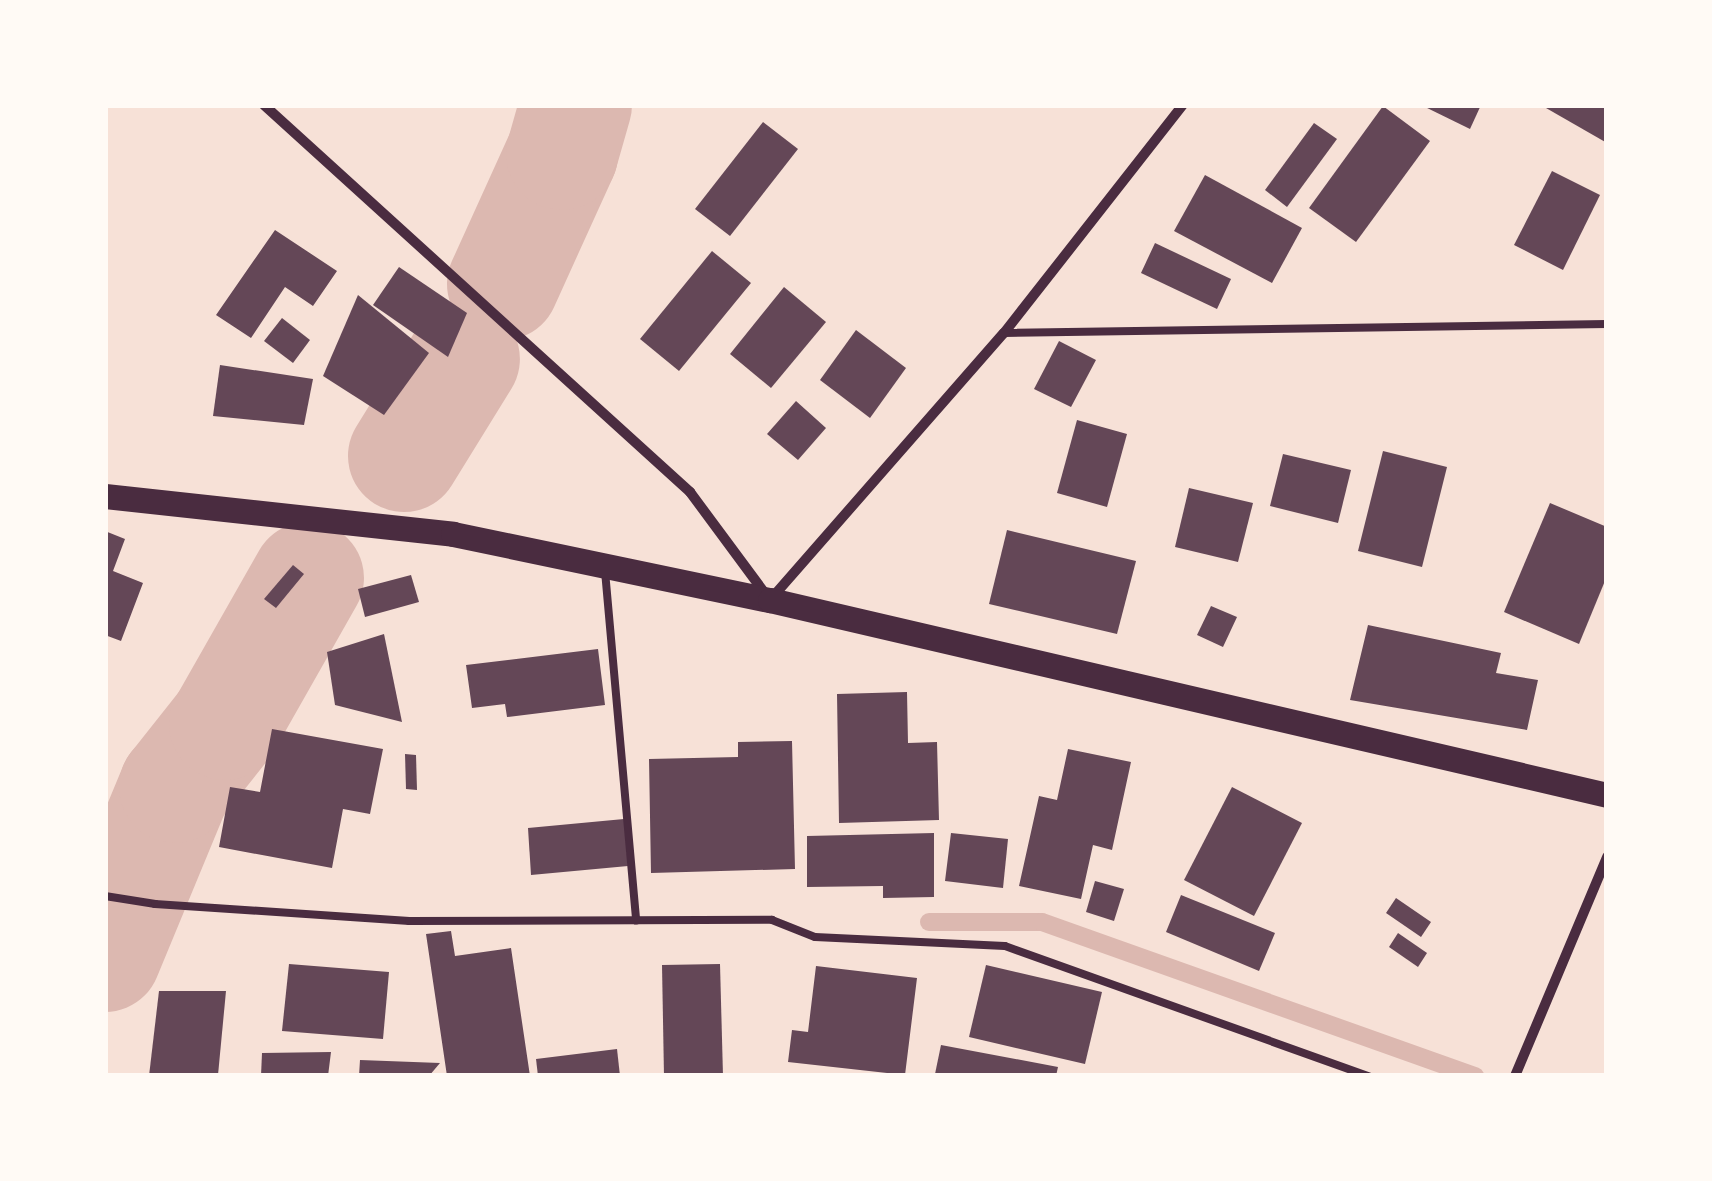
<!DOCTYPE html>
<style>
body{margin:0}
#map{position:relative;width:1712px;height:1181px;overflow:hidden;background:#f7e1d7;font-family:"Noto Serif",serif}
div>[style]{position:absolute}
.stream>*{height:18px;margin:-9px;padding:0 9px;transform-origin:9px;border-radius:9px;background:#dcb8b0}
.river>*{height:112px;margin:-56px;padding:0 56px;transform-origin:56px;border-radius:56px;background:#dcb8b0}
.building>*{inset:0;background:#644757}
.service>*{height:8px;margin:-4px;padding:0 4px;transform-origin:4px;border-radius:4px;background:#4a2c40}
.minor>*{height:10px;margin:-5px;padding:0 5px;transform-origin:5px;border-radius:5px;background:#4a2c40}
.primary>*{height:25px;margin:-12.5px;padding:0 12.5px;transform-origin:12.5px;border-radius:12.5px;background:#4a2c40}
span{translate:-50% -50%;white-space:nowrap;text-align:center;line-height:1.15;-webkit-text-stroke:10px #fffaf5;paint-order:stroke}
.frame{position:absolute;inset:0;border:108px solid #fffaf5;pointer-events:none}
</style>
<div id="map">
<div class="stream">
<i style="left:929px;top:922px;width:113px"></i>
<i style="left:1042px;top:922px;width:460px;rotate:19.6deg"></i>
</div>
<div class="river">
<i style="left:503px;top:284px;width:143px;rotate:-65.6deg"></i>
<i style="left:562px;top:154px;width:51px;rotate:-74.1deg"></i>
<i style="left:404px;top:456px;width:114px;rotate:-58.3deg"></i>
<i style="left:105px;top:956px;width:183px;rotate:-67.5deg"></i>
<i style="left:175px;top:787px;width:80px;rotate:-51.6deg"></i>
<i style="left:225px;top:724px;width:168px;rotate:-60.4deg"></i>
</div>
<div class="building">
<i style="clip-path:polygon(1421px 105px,1481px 105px,1470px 129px)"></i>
<i style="clip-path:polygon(1547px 105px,1607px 105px,1607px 143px,1546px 108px)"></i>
<i style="clip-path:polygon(1383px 106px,1430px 141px,1356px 242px,1309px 208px)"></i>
<i style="clip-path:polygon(763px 122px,798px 149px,730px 236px,695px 209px)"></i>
<i style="clip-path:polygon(1314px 123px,1337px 139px,1287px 207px,1265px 190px)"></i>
<i style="clip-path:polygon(1552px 171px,1600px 195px,1563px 270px,1514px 245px)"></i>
<i style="clip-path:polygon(1205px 175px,1302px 228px,1272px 283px,1174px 231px)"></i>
<i style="clip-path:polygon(275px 230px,337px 271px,313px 306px,285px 287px,251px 338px,216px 315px)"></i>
<i style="clip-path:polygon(1155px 243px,1231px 279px,1217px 309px,1141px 273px)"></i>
<i style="clip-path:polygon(712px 251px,751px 283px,679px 371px,640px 339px)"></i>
<i style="clip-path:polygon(399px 267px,467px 313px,448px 357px,373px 305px)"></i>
<i style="clip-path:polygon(784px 287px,826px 322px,771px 388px,730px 354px)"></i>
<i style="clip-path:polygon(358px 295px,429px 353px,384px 415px,323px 376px)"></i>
<i style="clip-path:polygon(282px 318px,310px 340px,293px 363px,264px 341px)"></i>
<i style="clip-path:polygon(856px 330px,906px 368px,870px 418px,820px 380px)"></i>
<i style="clip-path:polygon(1059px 341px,1096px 360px,1071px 407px,1034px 389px)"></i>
<i style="clip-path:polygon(220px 365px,313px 379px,304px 425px,213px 416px)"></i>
<i style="clip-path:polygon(796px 401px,826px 428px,798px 460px,767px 434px)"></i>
<i style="clip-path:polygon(1077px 420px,1127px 434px,1107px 507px,1057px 493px)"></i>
<i style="clip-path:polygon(1383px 451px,1447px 467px,1422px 567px,1358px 551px)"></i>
<i style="clip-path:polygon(1283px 454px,1351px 470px,1338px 523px,1270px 506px)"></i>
<i style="clip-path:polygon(1189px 488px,1253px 503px,1238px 562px,1175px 547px)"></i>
<i style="clip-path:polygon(1550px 503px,1607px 527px,1607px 576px,1579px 644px,1504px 612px)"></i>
<i style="clip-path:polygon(1007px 530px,1136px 561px,1117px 634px,989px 604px)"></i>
<i style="clip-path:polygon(105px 531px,125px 539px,113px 571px,143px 583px,121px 641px,105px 635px)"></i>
<i style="clip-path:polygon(293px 565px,304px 574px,276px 608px,264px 599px)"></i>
<i style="clip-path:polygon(411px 575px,419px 602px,365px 617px,358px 589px)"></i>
<i style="clip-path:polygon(1211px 606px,1237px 617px,1223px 647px,1197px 635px)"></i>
<i style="clip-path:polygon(1368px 625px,1501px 653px,1496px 673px,1538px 680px,1527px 730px,1350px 700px)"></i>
<i style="clip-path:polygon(384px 634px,402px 722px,335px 705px,327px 652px)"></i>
<i style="clip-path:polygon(598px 649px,605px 705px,507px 717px,505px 704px,472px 708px,466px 665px)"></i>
<i style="clip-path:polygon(907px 692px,908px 743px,937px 742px,939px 820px,839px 823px,837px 694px)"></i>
<i style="clip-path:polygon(272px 729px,383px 749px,370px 814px,343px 809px,332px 868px,219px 847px,230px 787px,260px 792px)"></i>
<i style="clip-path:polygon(792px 741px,795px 869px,651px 873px,649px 759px,738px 757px,738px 742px)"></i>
<i style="clip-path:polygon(1068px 749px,1131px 762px,1112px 850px,1093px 845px,1081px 899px,1019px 886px,1039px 796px,1057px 800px)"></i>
<i style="clip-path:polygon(405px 754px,416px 755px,417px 790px,406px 789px)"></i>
<i style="clip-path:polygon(1232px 787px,1302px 823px,1254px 916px,1184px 880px)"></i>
<i style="clip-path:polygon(624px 819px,628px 866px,531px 875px,528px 828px)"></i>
<i style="clip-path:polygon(934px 833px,934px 897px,883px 898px,883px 886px,807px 887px,807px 836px)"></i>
<i style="clip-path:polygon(951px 833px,1008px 839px,1003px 888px,945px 881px)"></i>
<i style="clip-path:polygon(1095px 881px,1124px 889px,1114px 921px,1086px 912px)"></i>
<i style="clip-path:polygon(1181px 895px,1275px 933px,1259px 971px,1166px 932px)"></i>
<i style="clip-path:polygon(1396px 898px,1431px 922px,1421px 937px,1386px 913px)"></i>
<i style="clip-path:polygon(451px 931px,455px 956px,511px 948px,530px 1076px,447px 1076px,426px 934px)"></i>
<i style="clip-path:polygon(1398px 933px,1427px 953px,1418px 967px,1389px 947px)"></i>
<i style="clip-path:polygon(289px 964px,389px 972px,383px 1039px,282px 1031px)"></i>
<i style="clip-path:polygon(720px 964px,723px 1076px,664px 1076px,662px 965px)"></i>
<i style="clip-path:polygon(986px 965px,1102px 992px,1085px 1064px,969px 1037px)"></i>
<i style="clip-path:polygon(816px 966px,917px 978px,905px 1075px,788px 1062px,792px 1030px,808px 1032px)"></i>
<i style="clip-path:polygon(159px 991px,226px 991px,218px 1075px,149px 1076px)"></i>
<i style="clip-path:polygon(941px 1045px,1058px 1067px,1056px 1076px,935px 1074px)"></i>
<i style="clip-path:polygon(617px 1049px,620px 1076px,538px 1076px,536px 1059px)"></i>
<i style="clip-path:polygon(331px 1052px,328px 1076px,261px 1076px,262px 1053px)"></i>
<i style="clip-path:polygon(360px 1060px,440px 1063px,429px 1076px,359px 1076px)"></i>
</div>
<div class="service">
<i style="left:1004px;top:333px;width:603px;rotate:-0.86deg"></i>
<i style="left:605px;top:571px;width:351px;rotate:84.9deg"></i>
<i style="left:105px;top:896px;width:51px;rotate:9.1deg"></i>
<i style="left:155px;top:904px;width:255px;rotate:3.8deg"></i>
<i style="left:409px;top:921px;width:363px;rotate:-0.2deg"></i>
<i style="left:772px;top:920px;width:46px;rotate:21.6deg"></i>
<i style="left:815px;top:937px;width:190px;rotate:2.7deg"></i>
<i style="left:1005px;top:946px;width:387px;rotate:19.7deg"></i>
</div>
<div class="minor">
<i style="left:264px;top:105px;width:576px;rotate:42.25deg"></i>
<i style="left:690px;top:492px;width:134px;rotate:53.5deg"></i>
<i style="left:770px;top:600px;width:355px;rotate:-48.8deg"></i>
<i style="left:1004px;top:333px;width:290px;rotate:-51.9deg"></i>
<i style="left:1515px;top:1076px;width:238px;rotate:-67.2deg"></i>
</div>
<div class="primary">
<i style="left:105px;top:496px;width:350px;rotate:6.2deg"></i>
<i style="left:453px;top:534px;width:324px;rotate:11.8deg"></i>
<i style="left:770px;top:600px;width:859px;rotate:13.11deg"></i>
</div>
<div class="frame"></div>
</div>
